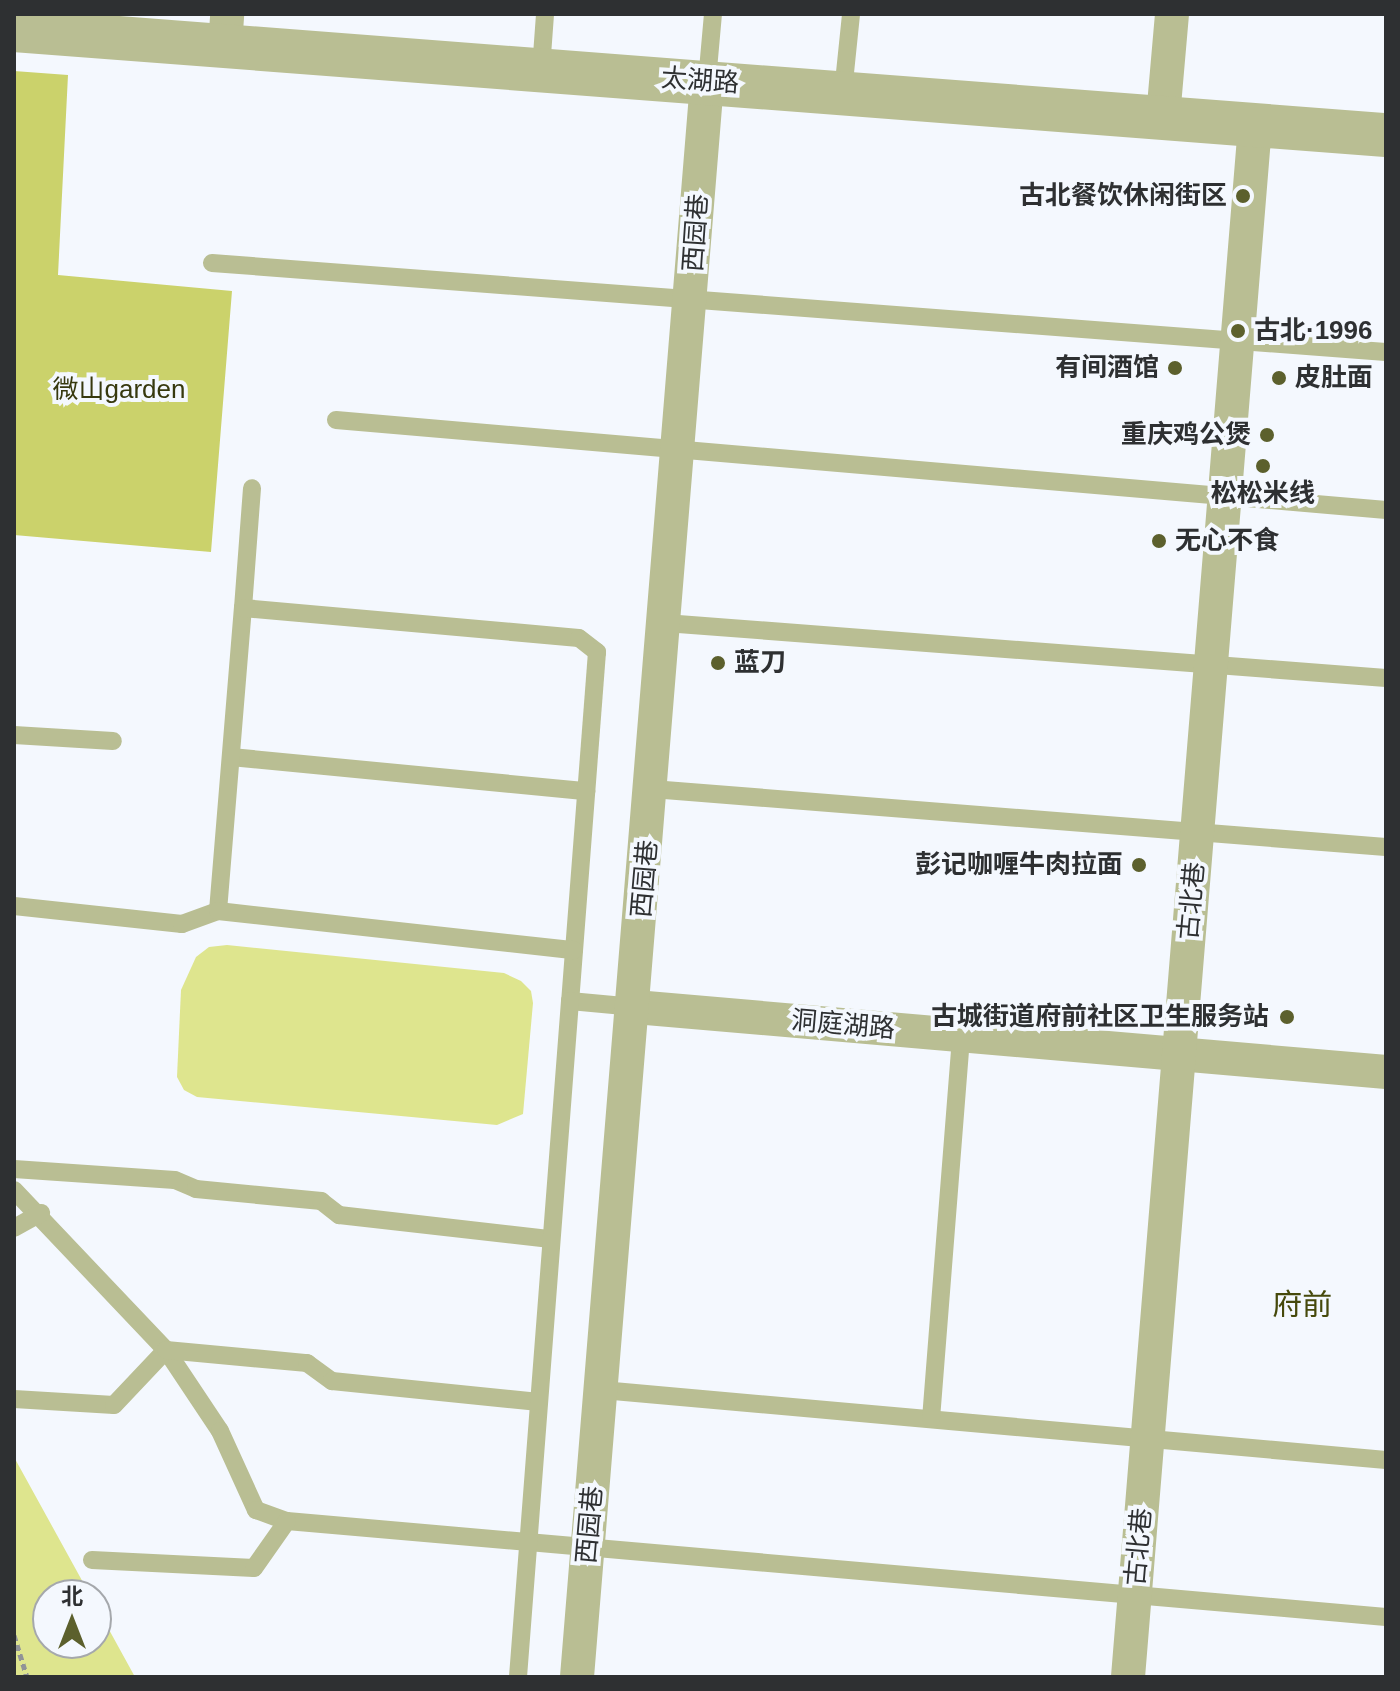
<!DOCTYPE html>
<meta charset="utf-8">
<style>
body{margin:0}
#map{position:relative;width:1400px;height:1691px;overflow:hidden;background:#f4f8fe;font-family:Helvetica,"Noto Sans SC",sans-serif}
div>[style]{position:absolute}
.green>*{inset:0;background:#dee58e}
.forest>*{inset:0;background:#cbd26b}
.path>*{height:5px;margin-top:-2.5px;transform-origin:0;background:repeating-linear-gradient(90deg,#909397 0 6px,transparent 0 10px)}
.service>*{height:18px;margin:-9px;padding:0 9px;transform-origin:9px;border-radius:9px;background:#b9be93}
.minor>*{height:34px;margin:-17px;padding:0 17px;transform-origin:17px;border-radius:17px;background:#b9be93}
.tertiary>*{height:44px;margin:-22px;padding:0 22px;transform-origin:22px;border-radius:22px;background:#b9be93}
.dots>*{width:22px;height:22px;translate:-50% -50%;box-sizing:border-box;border:4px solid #f4f8fe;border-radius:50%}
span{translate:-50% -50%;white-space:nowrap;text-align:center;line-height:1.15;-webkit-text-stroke:8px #f4f8fe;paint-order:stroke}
.street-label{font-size:26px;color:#2e3032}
.poi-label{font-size:26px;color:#2e3032;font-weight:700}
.right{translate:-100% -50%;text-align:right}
.left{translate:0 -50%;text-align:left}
.park-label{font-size:26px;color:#37390e}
.quarter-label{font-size:30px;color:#46490b}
.frame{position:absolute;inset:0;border:16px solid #2e3032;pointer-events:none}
.north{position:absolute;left:32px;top:1579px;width:80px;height:80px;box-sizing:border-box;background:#f4f8fe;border:2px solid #a5a8ac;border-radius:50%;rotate:0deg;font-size:22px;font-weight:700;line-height:32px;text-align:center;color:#2e3032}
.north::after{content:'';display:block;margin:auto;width:28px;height:36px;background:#5c602d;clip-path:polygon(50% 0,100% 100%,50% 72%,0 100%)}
</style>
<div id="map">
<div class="green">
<i style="clip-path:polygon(227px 945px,504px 973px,521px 981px,531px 991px,533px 1003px,523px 1114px,497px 1125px,197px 1097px,184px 1090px,177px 1077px,181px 990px,196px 957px,209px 947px)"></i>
<i style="clip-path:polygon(14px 1457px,90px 1595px,48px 1595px,48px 1643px,96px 1643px,96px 1606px,135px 1677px,14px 1677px)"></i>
</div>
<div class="forest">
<i style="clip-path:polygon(14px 71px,68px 75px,58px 275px,232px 291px,211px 552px,14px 535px)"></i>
</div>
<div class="path">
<i style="left:14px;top:1635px;width:44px;rotate:72.8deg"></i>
</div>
<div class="service">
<i style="left:541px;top:69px;width:55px;rotate:-85.8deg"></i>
<i style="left:707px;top:81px;width:67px;rotate:-84.9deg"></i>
<i style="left:843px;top:92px;width:78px;rotate:-84.1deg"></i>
<i style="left:212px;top:263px;width:1177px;rotate:4.34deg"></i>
<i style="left:336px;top:420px;width:1054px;rotate:4.9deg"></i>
<i style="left:243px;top:608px;width:120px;rotate:-85.7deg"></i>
<i style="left:665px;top:623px;width:723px;rotate:4.36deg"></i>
<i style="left:14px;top:735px;width:99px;rotate:3.5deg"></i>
<i style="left:231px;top:757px;width:357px;rotate:5.5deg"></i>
<i style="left:652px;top:789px;width:736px;rotate:4.52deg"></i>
<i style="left:14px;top:906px;width:169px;rotate:6.1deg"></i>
<i style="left:182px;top:924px;width:38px;rotate:-20deg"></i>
<i style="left:218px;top:911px;width:304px;rotate:-85.3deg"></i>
<i style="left:243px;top:608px;width:337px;rotate:5.1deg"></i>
<i style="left:579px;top:638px;width:23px;rotate:38deg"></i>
<i style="left:597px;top:652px;width:350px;rotate:94.4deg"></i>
<i style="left:570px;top:1001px;width:65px;rotate:5.3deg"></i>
<i style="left:218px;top:911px;width:358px;rotate:6.3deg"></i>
<i style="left:14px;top:1169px;width:161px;rotate:3.9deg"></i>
<i style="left:175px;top:1180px;width:23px;rotate:23deg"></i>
<i style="left:196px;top:1189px;width:126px;rotate:5.5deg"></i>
<i style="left:321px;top:1201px;width:23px;rotate:38deg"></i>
<i style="left:339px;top:1215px;width:213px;rotate:6.5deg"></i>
<i style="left:14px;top:1190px;width:221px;rotate:46.5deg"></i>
<i style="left:166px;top:1350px;width:97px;rotate:56.3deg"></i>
<i style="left:220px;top:1431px;width:87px;rotate:65.5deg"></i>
<i style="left:256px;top:1510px;width:33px;rotate:20deg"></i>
<i style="left:287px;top:1521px;width:1103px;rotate:4.99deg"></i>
<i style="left:14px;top:1228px;width:31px;rotate:-29deg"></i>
<i style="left:602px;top:1390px;width:787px;rotate:5.1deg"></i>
<i style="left:14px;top:1399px;width:100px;rotate:3.4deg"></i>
<i style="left:114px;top:1405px;width:76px;rotate:-46.6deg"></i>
<i style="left:166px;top:1350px;width:142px;rotate:5.3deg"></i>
<i style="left:307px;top:1363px;width:31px;rotate:36deg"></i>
<i style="left:332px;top:1381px;width:208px;rotate:5.8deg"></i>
<i style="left:931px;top:1419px;width:384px;rotate:-85.5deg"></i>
<i style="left:92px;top:1560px;width:162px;rotate:2.8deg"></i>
<i style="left:254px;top:1568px;width:57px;rotate:-54.9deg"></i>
<i style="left:518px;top:1677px;width:678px;rotate:-85.6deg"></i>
</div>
<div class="minor">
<i style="left:225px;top:46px;width:32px;rotate:-86deg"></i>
<i style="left:1163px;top:117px;width:103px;rotate:-85deg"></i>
<i style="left:635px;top:1007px;width:754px;rotate:4.95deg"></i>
<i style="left:577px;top:1677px;width:1601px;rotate:-85.34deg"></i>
<i style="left:1128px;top:1677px;width:1557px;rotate:-85.32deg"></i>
</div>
<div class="tertiary">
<i style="left:14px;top:30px;width:1376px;rotate:4.38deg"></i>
</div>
<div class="dots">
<i style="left:1243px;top:196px;background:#5c602d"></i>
<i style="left:1238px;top:331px;background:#5c602d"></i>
<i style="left:1175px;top:368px;background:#5c602d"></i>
<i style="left:1279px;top:378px;background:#5c602d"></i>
<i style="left:1267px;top:435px;background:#5c602d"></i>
<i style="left:1263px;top:466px;background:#5c602d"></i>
<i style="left:1159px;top:541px;background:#5c602d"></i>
<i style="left:718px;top:663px;background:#5c602d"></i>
<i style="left:1139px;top:865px;background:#5c602d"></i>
<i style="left:1287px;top:1017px;background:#5c602d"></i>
</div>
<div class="street-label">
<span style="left:700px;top:81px;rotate:4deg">太湖路</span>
<span style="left:696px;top:233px;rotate:-86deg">西园巷</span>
<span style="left:645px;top:879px;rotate:-85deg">西园巷</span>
<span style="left:1192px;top:901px;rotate:-85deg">古北巷</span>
<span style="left:843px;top:1025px;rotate:5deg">洞庭湖路</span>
<span style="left:590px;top:1525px;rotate:-85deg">西园巷</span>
<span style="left:1139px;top:1547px;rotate:-85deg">古北巷</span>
</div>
<div class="poi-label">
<span class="right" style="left:1227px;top:196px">古北餐饮休闲街区</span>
<span class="left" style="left:1254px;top:331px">古北·1996</span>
<span class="right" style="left:1159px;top:368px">有间酒馆</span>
<span class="left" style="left:1295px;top:378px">皮肚面</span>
<span class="right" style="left:1251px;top:435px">重庆鸡公煲</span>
<span style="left:1263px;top:494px">松松米线</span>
<span class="left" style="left:1175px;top:541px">无心不食</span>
<span class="left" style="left:734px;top:663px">蓝刀</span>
<span class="right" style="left:1123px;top:865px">彭记咖喱牛肉拉面</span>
<span class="right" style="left:1269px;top:1017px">古城街道府前社区卫生服务站</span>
</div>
<div class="park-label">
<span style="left:119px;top:390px">微山garden</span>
</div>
<div class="quarter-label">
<span style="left:1302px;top:1305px">府前</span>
</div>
<div class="frame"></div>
<div class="north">北</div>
</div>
